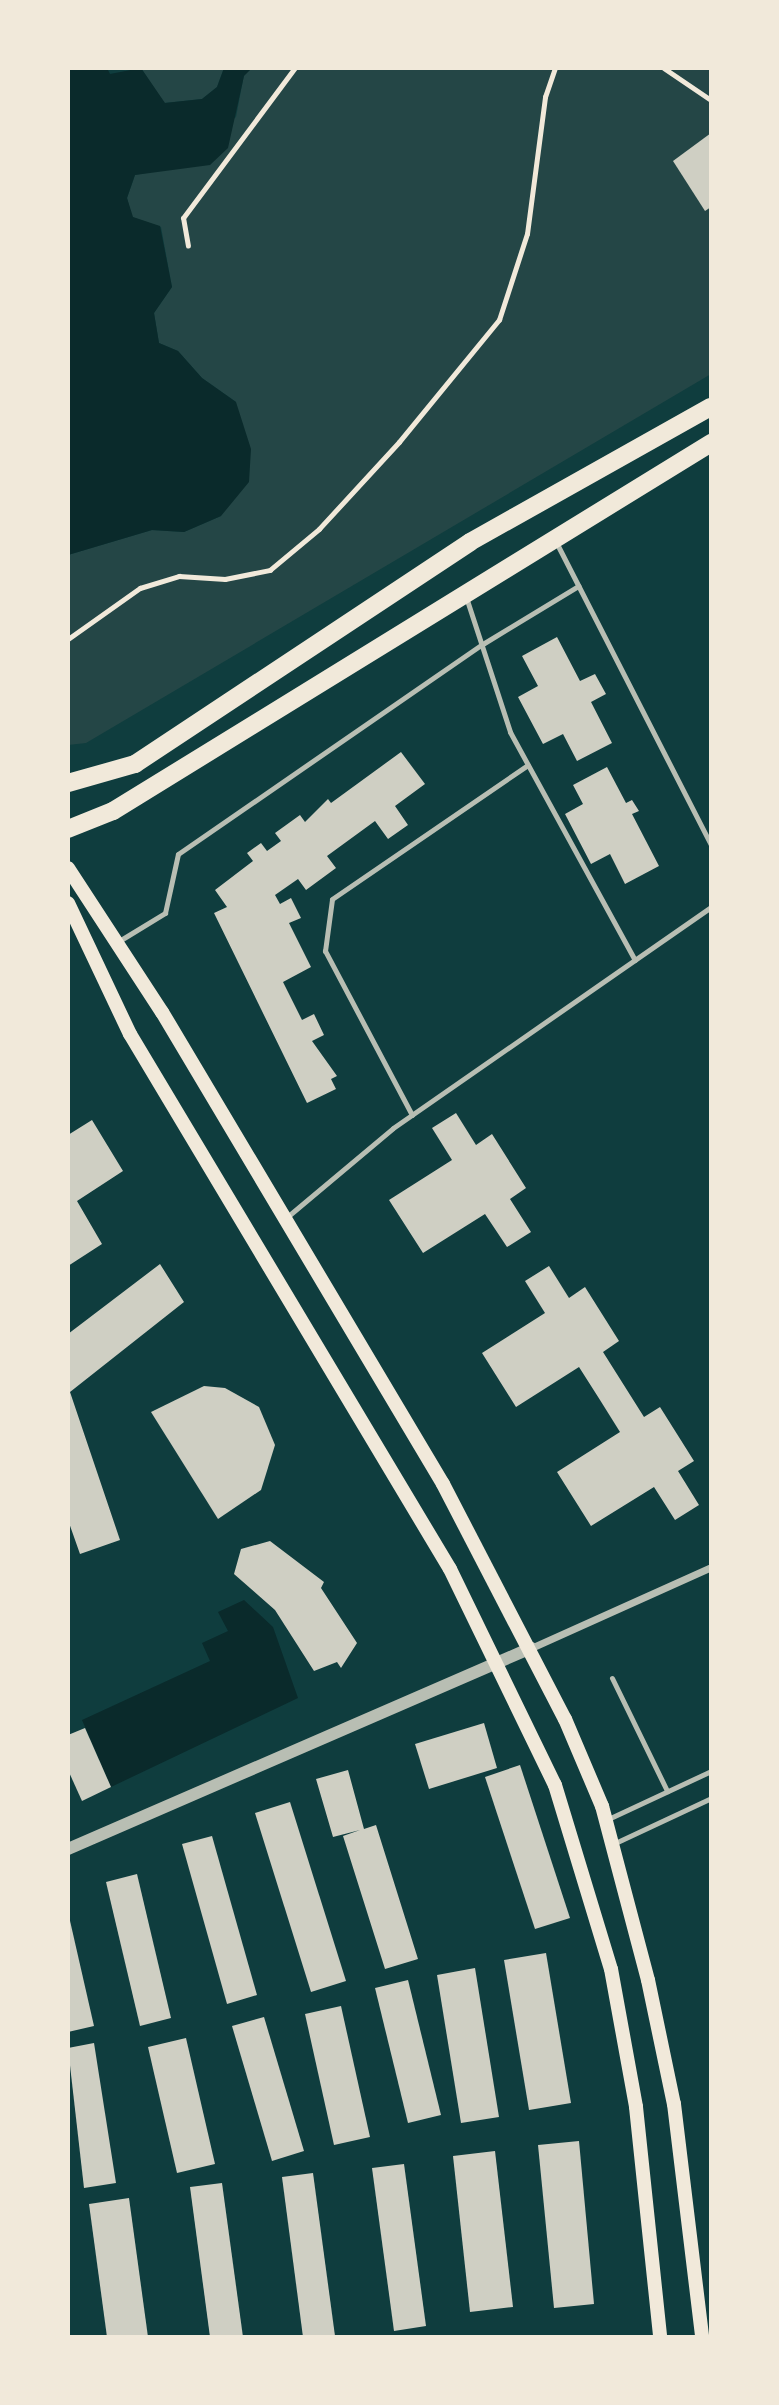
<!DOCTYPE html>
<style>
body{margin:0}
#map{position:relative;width:779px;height:2405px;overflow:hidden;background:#0f3d3e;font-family:Quicksand,sans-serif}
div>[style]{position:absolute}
.green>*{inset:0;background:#244646}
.water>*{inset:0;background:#0a2a2b}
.building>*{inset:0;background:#cfcfc3}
.path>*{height:4.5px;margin:-2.25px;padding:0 2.25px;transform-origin:2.25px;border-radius:2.25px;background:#f1e9da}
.service>*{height:5px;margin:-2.5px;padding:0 2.5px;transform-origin:2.5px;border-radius:2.5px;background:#b8beb3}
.minor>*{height:7px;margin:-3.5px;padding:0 3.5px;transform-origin:3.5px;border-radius:3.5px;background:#b8beb3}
.tertiary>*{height:12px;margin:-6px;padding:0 6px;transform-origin:6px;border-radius:6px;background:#b8beb3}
.secondary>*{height:14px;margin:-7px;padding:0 7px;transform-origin:7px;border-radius:7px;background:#f1e9da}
.primary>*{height:18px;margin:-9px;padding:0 9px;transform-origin:9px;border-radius:9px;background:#f1e9da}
span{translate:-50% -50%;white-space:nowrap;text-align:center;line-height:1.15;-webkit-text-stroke:7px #f1e9da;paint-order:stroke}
.frame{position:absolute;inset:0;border:70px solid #f1e9da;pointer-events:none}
</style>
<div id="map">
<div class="green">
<i style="clip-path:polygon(141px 68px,224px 68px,217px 87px,202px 99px,164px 103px)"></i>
<i style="clip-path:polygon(252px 68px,711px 68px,711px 374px,86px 743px,68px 745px,68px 555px,152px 530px,184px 532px,221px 516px,236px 402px,202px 378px,178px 351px,159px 343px,154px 313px,172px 287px,161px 227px,132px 217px,127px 198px,135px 175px,167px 169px,236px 117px,244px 75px)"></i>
</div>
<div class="water">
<i style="clip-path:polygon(68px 68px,107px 68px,110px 74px,141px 68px,165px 103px,202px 99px,217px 87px,224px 68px,252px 68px,244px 76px,228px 148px,210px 165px,135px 175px,127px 198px,133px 217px,160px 226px,172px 287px,154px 313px,159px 343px,178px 351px,202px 378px,236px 402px,251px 449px,249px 482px,221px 516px,184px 532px,152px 530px,68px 555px)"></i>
<i style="clip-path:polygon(244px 1600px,273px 1627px,298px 1698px,111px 1787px,82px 1720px,210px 1661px,202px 1643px,228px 1631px,218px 1612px)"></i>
</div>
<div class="building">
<i style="clip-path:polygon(711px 133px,711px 207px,705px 211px,673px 161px)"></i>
<i style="clip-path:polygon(557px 637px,580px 681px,595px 674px,606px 694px,591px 702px,612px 743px,577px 761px,563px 734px,543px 744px,518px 697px,538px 686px,522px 656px)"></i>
<i style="clip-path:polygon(401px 752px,425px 784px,395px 806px,408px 825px,388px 839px,375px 821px,327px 856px,336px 868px,306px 890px,298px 879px,275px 895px,280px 904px,291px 898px,301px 918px,289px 923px,311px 967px,283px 982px,302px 1020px,314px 1014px,324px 1035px,312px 1041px,337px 1076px,331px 1079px,336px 1089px,307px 1103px,214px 913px,227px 907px,215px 890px,253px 861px,247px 853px,261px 843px,267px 851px,281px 841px,275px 833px,300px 815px,305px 822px,328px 799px,331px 803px)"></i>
<i style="clip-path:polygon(607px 767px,626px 803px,632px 800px,639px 811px,632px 814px,659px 866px,625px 884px,610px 854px,591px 864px,565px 814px,583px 804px,573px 785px)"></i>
<i style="clip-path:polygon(456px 1113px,476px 1145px,492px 1134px,526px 1188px,510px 1199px,531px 1232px,507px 1247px,485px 1214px,423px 1253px,389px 1200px,452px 1160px,432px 1128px)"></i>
<i style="clip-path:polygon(92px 1120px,123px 1171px,77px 1201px,102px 1244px,68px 1266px,68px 1135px)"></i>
<i style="clip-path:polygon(160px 1264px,184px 1302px,70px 1392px,120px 1540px,80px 1554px,68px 1520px,68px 1334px)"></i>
<i style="clip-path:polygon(549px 1266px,569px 1298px,585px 1287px,619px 1341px,603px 1352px,644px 1417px,660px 1407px,694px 1461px,678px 1471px,699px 1505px,675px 1520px,654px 1487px,591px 1526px,557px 1472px,620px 1432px,600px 1400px,579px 1367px,516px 1407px,482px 1353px,545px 1313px,525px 1281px)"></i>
<i style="clip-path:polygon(204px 1386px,225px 1388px,259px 1407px,275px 1445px,261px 1490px,218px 1519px,151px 1412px)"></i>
<i style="clip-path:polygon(270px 1541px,324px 1582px,321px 1588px,357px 1643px,341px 1668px,337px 1662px,314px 1671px,275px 1610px,234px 1574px,241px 1549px)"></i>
<i style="clip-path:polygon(484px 1723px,497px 1768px,429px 1789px,415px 1744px)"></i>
<i style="clip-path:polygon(85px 1728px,111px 1787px,82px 1801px,68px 1770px,68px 1735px)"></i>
<i style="clip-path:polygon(520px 1765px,570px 1918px,535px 1929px,485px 1777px)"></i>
<i style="clip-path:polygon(348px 1770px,364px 1829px,376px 1825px,418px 1959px,385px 1969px,343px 1836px,360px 1830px,333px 1837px,316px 1779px)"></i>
<i style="clip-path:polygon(290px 1802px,346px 1981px,311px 1992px,255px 1813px)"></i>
<i style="clip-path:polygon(212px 1836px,257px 1995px,227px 2004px,182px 1844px)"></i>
<i style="clip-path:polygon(137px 1874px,171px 2018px,140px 2026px,106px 1882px)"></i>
<i style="clip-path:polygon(68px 1912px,94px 2026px,68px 2032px)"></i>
<i style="clip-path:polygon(546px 1953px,571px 2103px,529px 2110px,504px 1960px)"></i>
<i style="clip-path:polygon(475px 1968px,499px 2117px,461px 2123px,437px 1975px)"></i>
<i style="clip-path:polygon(408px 1980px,441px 2115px,408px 2123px,375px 1988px)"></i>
<i style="clip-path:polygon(341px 2006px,370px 2137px,334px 2145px,305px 2014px)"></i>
<i style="clip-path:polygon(264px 2017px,304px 2151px,272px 2161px,232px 2026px)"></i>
<i style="clip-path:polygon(186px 2038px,215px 2164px,177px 2173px,148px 2047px)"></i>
<i style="clip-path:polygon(94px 2043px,116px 2183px,84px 2188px,68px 2048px)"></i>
<i style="clip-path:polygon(579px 2141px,594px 2304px,554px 2308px,538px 2145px)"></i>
<i style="clip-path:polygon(495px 2151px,513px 2307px,470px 2312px,453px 2156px)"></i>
<i style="clip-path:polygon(404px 2164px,426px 2326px,394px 2331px,372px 2168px)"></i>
<i style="clip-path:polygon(313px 2173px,335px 2336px,326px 2337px,303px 2337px,282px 2177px)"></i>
<i style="clip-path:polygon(222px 2183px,243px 2337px,210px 2337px,190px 2187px)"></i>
<i style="clip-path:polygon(129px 2198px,148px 2337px,107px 2337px,89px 2204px)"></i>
</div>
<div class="path">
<i style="left:664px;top:68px;width:57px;rotate:34.2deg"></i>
<i style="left:188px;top:246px;width:28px;rotate:-100deg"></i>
<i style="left:183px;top:218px;width:187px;rotate:-53.3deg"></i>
<i style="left:68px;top:639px;width:88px;rotate:-35.3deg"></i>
<i style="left:140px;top:588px;width:41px;rotate:-17.1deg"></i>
<i style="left:179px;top:576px;width:46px;rotate:3.7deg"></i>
<i style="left:225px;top:579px;width:46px;rotate:-11.3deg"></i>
<i style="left:270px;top:570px;width:64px;rotate:-39.9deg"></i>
<i style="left:319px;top:529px;width:118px;rotate:-47.4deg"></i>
<i style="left:399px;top:442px;width:158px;rotate:-50.7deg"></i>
<i style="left:499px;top:320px;width:90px;rotate:-72deg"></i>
<i style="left:527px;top:234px;width:138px;rotate:-82.5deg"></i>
<i style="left:545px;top:97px;width:31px;rotate:-71deg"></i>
</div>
<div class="service">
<i style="left:556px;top:542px;width:340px;rotate:62.9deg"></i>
<i style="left:466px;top:597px;width:142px;rotate:71.9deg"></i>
<i style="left:510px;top:732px;width:260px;rotate:61.3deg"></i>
<i style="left:119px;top:941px;width:54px;rotate:-31.3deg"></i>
<i style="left:165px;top:913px;width:60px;rotate:-77.6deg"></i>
<i style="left:178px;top:854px;width:368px;rotate:-34.6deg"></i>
<i style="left:481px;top:645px;width:114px;rotate:-31.3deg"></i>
<i style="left:412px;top:1115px;width:186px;rotate:-117.9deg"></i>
<i style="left:325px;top:951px;width:52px;rotate:-82.3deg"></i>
<i style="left:332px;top:899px;width:237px;rotate:-34.4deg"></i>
<i style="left:287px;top:1217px;width:138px;rotate:-40deg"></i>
<i style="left:393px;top:1128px;width:387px;rotate:-34.8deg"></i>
<i style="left:612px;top:1678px;width:126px;rotate:64deg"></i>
<i style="left:606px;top:1820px;width:116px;rotate:-25deg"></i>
<i style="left:613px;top:1844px;width:108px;rotate:-25.1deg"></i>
</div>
<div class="minor">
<i style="left:531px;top:1648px;width:197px;rotate:-24.2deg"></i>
</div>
<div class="tertiary">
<i style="left:68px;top:1849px;width:505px;rotate:-23.47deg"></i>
</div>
<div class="secondary">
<i style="left:68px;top:868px;width:172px;rotate:56.9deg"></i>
<i style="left:162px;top:1012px;width:549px;rotate:59.23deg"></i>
<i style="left:443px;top:1484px;width:265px;rotate:62.6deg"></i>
<i style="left:565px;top:1719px;width:95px;rotate:67deg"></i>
<i style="left:602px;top:1806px;width:180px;rotate:75.2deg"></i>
<i style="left:648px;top:1980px;width:127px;rotate:78.2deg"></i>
<i style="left:674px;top:2104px;width:235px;rotate:83.1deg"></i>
<i style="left:68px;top:903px;width:145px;rotate:64.7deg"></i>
<i style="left:130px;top:1034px;width:623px;rotate:59.12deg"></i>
<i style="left:450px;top:1569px;width:240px;rotate:64.1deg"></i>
<i style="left:555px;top:1785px;width:192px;rotate:73.1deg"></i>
<i style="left:611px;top:1969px;width:140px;rotate:79.7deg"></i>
<i style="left:636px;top:2107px;width:231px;rotate:84deg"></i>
</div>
<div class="primary">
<i style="left:68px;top:783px;width:70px;rotate:-15.8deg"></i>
<i style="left:135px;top:764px;width:402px;rotate:-33.5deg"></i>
<i style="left:470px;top:542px;width:276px;rotate:-29.3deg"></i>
<i style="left:68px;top:829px;width:48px;rotate:-21.8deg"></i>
<i style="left:113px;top:811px;width:702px;rotate:-31.61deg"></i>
</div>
<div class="frame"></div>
</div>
